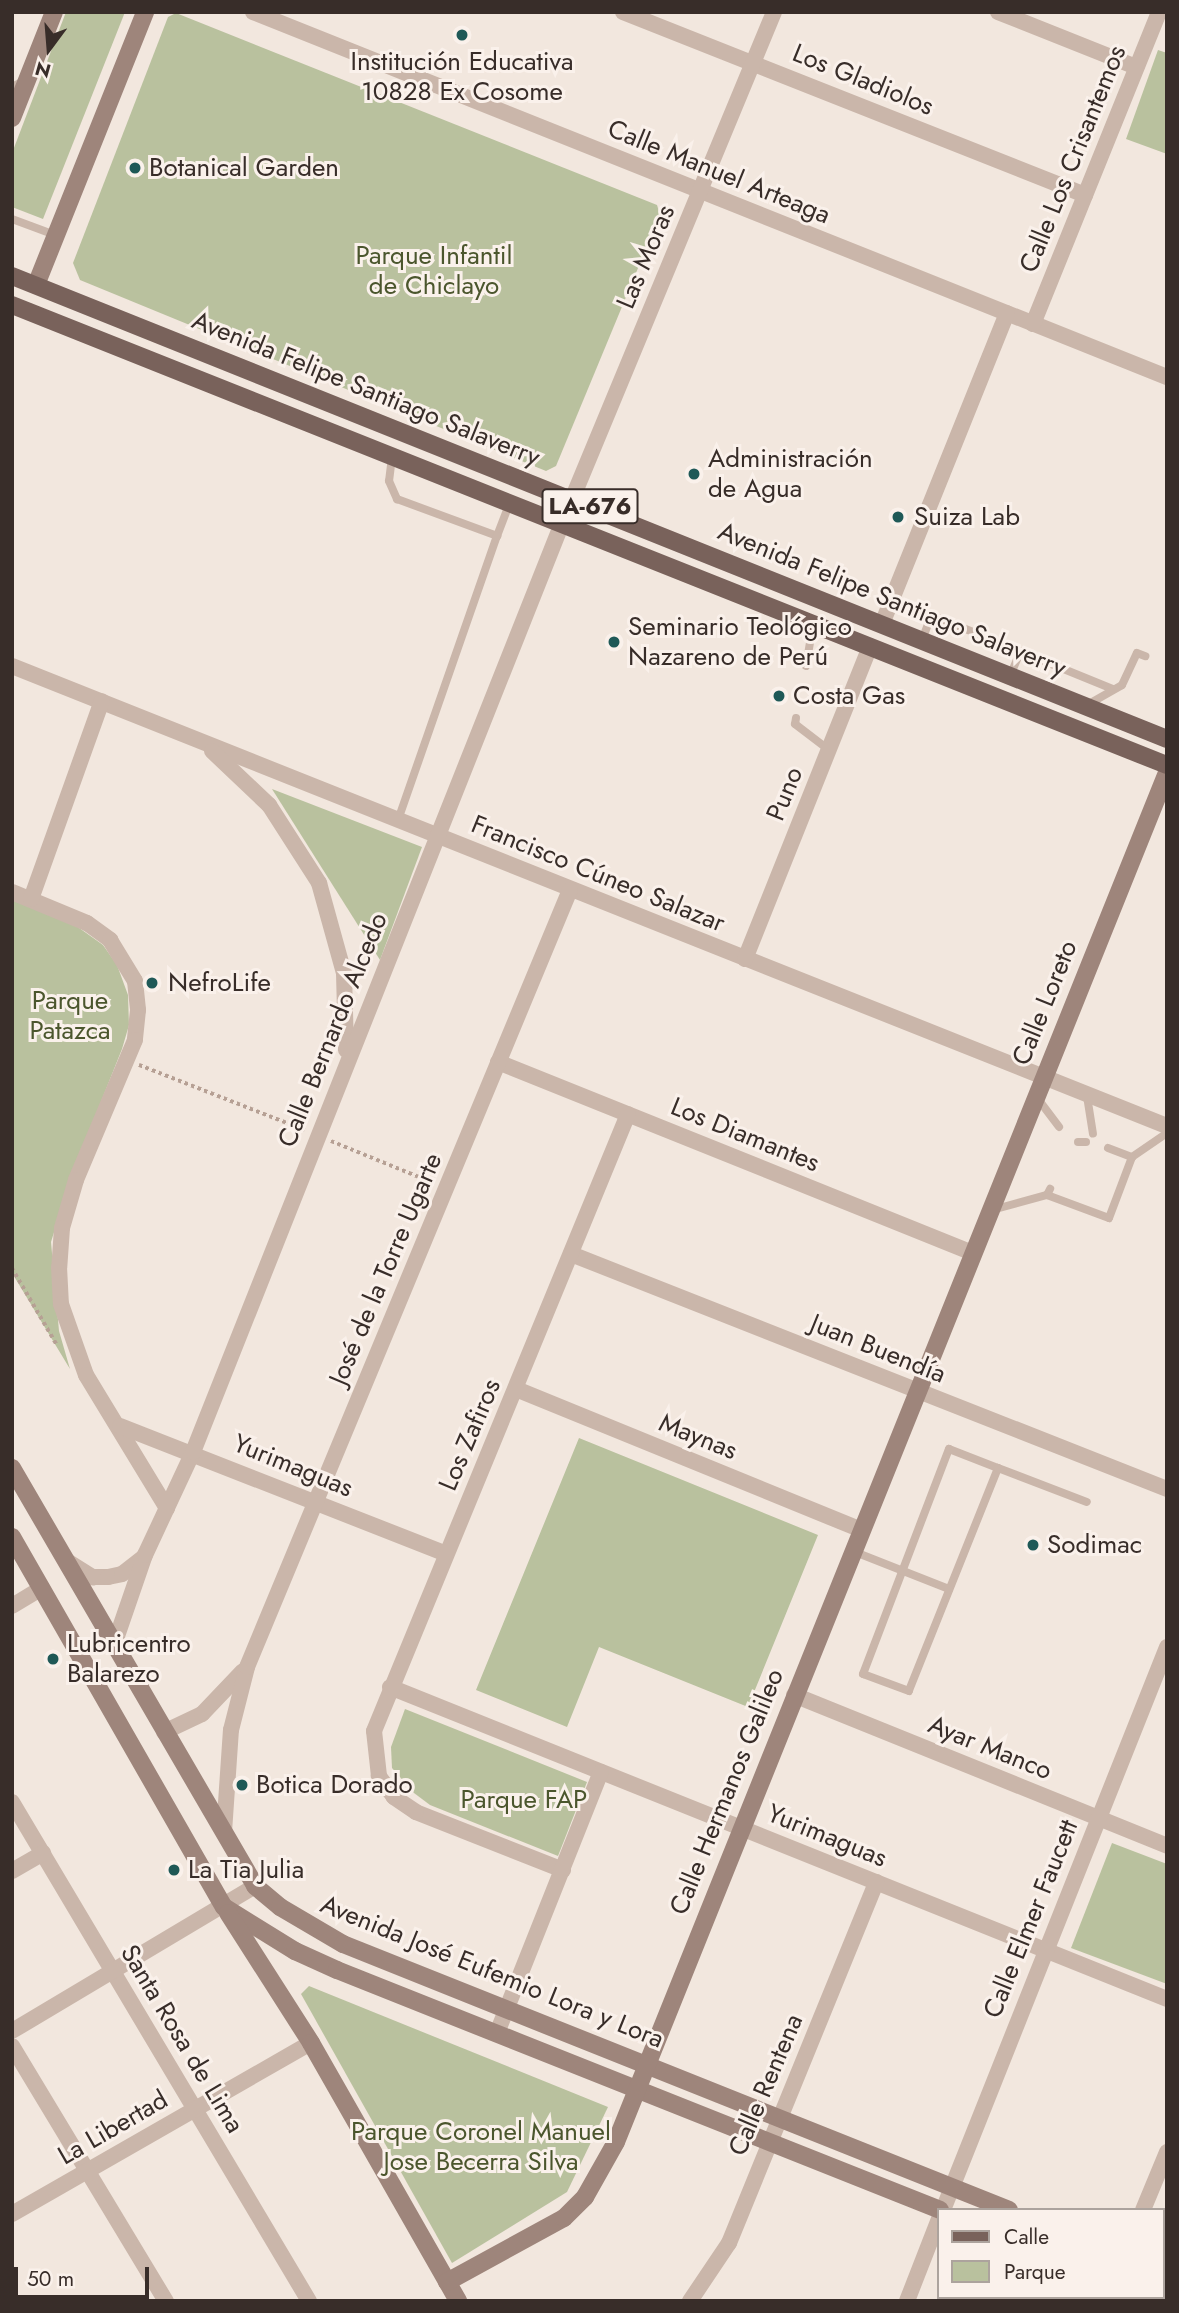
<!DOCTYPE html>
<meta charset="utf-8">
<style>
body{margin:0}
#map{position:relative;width:1179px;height:2313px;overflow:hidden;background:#f2e7de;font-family:Jost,sans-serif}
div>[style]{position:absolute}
.green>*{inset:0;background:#b9c19e}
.path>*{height:3.5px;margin-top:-1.75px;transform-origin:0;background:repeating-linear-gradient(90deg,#b6a094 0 3.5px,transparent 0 7px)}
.lane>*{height:8px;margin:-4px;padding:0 4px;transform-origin:4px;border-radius:4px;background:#cab6aa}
.street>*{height:16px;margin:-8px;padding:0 8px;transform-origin:8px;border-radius:8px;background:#cab6aa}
.secondary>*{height:18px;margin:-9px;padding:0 9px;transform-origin:9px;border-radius:9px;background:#9e857b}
.primary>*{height:18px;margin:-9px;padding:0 9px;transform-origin:9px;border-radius:9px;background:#79625b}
.dots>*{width:19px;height:19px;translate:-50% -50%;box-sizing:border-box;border:4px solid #faf1eb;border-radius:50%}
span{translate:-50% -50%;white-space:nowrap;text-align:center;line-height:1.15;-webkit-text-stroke:6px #faf1eb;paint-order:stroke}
.shield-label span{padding:2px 5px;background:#faf1eb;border:2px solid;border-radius:5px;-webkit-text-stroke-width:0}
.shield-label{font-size:24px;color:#382d29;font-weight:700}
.poi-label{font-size:26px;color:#382d29}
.left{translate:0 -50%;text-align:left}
.street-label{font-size:26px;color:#382d29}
.park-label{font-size:26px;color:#4b562d}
.frame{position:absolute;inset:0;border:14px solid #382d29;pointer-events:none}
.legend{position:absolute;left:937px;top:2208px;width:228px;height:91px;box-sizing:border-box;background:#faf1eb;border:2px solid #aca39d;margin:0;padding:9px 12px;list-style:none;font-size:21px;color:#382d29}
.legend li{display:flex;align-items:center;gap:14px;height:35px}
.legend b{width:35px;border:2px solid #aca39d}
.north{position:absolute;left:14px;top:14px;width:70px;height:70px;-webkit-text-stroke:5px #faf1eb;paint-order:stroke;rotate:196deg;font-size:19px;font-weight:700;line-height:28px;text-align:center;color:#382d29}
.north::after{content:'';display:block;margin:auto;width:24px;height:32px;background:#382d29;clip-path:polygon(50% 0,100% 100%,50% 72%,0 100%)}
.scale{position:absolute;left:14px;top:2267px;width:135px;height:32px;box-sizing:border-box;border:4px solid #382d29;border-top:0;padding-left:9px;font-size:21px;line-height:24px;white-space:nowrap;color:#382d29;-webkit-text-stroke:5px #faf1eb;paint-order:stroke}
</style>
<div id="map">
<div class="green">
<i style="clip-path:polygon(66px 12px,125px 12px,43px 219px,12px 207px,12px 153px)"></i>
<i style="clip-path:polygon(176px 13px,657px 205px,660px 215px,556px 466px,546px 471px,80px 280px,73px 263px,168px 17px)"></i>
<i style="clip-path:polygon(1158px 50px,1167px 53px,1167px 154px,1126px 139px)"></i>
<i style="clip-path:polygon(272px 789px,422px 847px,380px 960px)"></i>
<i style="clip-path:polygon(12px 900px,75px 925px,103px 945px,117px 965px,128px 995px,129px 1025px,122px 1049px,71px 1177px,51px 1242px,59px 1331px,70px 1369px,12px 1273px)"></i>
<i style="clip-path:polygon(579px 1438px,818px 1535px,748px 1707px,599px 1647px,567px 1727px,476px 1690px)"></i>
<i style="clip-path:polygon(405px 1709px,587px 1782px,558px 1856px,430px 1805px,414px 1793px,392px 1768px,391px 1747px)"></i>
<i style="clip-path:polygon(1112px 1843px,1167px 1864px,1167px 1984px,1071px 1948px)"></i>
<i style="clip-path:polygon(309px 1986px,608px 2107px,567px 2192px,452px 2263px,301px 1994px)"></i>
<i style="clip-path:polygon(940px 2297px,1094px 2297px,1102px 2301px,939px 2301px)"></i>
</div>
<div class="path">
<i style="left:139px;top:1065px;width:178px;rotate:21.4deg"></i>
<i style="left:331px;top:1141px;width:108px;rotate:22.3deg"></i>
<i style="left:12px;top:1268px;width:89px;rotate:59.7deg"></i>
</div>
<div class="lane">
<i style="left:12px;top:87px;width:15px;rotate:-28deg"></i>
<i style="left:12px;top:219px;width:46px;rotate:20.4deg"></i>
<i style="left:392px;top:457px;width:24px;rotate:97deg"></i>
<i style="left:389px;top:481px;width:20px;rotate:66deg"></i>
<i style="left:397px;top:499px;width:107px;rotate:20.3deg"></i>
<i style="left:497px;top:536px;width:36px;rotate:-69deg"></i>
<i style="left:892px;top:599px;width:239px;rotate:22.2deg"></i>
<i style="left:922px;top:640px;width:26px;rotate:-69deg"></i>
<i style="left:806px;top:666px;width:42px;rotate:-80.3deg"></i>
<i style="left:1010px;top:676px;width:25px;rotate:-67deg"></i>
<i style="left:1087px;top:705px;width:40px;rotate:-29.7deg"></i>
<i style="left:1122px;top:685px;width:35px;rotate:-65deg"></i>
<i style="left:1137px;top:653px;width:9px;rotate:21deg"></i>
<i style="left:796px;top:718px;width:6px;rotate:99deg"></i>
<i style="left:795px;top:724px;width:43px;rotate:37.4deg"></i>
<i style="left:398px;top:820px;width:301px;rotate:-70.8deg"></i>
<i style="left:1087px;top:1096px;width:38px;rotate:81deg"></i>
<i style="left:1038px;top:1099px;width:35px;rotate:53deg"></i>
<i style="left:1078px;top:1142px;width:8px"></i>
<i style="left:1108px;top:1148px;width:26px;rotate:21deg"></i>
<i style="left:1132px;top:1157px;width:42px;rotate:-34.4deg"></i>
<i style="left:1047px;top:1195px;width:66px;rotate:20.4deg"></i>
<i style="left:1109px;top:1218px;width:65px;rotate:-69.3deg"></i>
<i style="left:992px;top:1210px;width:57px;rotate:-15.3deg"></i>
<i style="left:1047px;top:1195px;width:7px;rotate:-63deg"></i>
<i style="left:998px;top:1468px;width:240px;rotate:111.8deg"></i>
<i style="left:909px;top:1691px;width:49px;rotate:-159.7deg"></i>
<i style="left:863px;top:1674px;width:241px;rotate:-69.1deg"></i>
<i style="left:949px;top:1449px;width:53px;rotate:21.2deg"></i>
<i style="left:998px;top:1468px;width:95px;rotate:20.9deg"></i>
<i style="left:855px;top:1552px;width:101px;rotate:21.5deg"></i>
</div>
<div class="street">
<i style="left:253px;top:12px;width:984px;rotate:21.77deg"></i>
<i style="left:623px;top:12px;width:497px;rotate:21.6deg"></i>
<i style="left:998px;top:12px;width:149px;rotate:21.7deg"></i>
<i style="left:1033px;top:324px;width:336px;rotate:-68deg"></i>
<i style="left:882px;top:624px;width:335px;rotate:-68.1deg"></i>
<i style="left:12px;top:666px;width:1243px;rotate:21.72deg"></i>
<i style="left:212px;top:751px;width:79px;rotate:43.5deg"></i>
<i style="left:269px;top:805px;width:93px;rotate:57.3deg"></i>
<i style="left:319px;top:883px;width:93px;rotate:74.5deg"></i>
<i style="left:344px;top:973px;width:77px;rotate:88.5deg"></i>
<i style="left:12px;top:892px;width:81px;rotate:22.5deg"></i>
<i style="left:87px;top:923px;width:29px;rotate:36deg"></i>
<i style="left:110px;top:940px;width:48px;rotate:58.6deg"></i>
<i style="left:135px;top:981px;width:29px;rotate:84deg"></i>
<i style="left:138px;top:1010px;width:30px;rotate:96deg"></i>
<i style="left:135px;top:1040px;width:152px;rotate:112.9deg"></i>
<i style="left:76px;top:1180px;width:50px;rotate:106.3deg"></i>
<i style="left:62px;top:1228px;width:39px;rotate:94deg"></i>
<i style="left:59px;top:1267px;width:37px;rotate:87deg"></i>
<i style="left:61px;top:1304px;width:75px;rotate:70.6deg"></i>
<i style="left:86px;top:1375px;width:156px;rotate:58.7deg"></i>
<i style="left:31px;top:899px;width:210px;rotate:-70.3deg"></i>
<i style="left:745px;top:959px;width:337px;rotate:-68.2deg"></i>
<i style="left:498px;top:1062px;width:512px;rotate:21.91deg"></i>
<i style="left:571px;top:1254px;width:641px;rotate:21.52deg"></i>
<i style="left:516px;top:1389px;width:373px;rotate:22.2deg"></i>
<i style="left:120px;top:1426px;width:350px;rotate:21.4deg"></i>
<i style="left:67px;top:1561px;width:31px;rotate:32deg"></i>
<i style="left:93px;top:1577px;width:15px"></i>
<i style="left:108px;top:1577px;width:14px;rotate:-12deg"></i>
<i style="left:122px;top:1574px;width:28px;rotate:-38deg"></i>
<i style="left:12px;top:1606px;width:35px;rotate:-31deg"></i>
<i style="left:115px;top:1642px;width:92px;rotate:-71deg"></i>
<i style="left:145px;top:1555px;width:114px;rotate:-65deg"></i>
<i style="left:193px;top:1452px;width:1002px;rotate:-68.33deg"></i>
<i style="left:563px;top:521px;width:551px;rotate:-67.48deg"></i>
<i style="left:390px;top:1687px;width:837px;rotate:21.88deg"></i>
<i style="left:794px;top:1695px;width:402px;rotate:22deg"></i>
<i style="left:164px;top:1732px;width:42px;rotate:-25.3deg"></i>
<i style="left:202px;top:1714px;width:59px;rotate:-46.4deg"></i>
<i style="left:12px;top:1802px;width:581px;rotate:59.24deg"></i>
<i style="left:224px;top:1832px;width:102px;rotate:-86.1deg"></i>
<i style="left:231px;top:1730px;width:65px;rotate:-75.7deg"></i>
<i style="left:247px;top:1667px;width:841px;rotate:-67.43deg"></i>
<i style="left:563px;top:1870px;width:158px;rotate:-158.5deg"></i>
<i style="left:416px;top:1812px;width:27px;rotate:-146deg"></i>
<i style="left:394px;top:1797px;width:26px;rotate:-126deg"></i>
<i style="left:379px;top:1776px;width:45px;rotate:-96.3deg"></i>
<i style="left:374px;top:1731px;width:667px;rotate:-67.62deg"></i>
<i style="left:12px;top:1871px;width:36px;rotate:-30deg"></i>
<i style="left:12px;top:2031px;width:283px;rotate:-30.8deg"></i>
<i style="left:497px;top:2033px;width:281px;rotate:-68.3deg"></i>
<i style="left:12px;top:2046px;width:298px;rotate:58.9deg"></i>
<i style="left:943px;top:2210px;width:606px;rotate:-68.3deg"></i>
<i style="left:1143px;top:2210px;width:63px;rotate:-67.5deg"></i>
<i style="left:12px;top:2214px;width:344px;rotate:-29.8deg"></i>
<i style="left:690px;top:2301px;width:70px;rotate:-56.1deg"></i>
<i style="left:729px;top:2243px;width:390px;rotate:-67.8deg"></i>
<i style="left:907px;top:2301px;width:88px;rotate:-68.7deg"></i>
</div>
<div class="secondary">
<i style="left:12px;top:118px;width:114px;rotate:-68.4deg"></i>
<i style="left:36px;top:285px;width:294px;rotate:-68.2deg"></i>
<i style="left:12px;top:1468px;width:484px;rotate:59.8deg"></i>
<i style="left:255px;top:1886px;width:33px;rotate:40deg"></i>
<i style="left:280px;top:1907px;width:73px;rotate:30.4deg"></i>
<i style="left:343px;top:1944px;width:717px;rotate:21.77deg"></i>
<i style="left:12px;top:1537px;width:426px;rotate:60.2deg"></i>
<i style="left:224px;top:1907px;width:84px;rotate:31.8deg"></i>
<i style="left:295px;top:1951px;width:46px;rotate:24.3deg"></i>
<i style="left:337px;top:1970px;width:649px;rotate:21.7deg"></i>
<i style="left:228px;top:1913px;width:154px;rotate:57.4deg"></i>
<i style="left:311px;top:2043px;width:297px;rotate:60.3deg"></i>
<i style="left:1163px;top:2271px;width:4px;rotate:14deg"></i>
<i style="left:447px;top:2282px;width:133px;rotate:-28.7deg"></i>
<i style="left:564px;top:2218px;width:30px;rotate:-45deg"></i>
<i style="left:585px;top:2197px;width:63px;rotate:-60.6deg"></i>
<i style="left:616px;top:2142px;width:1476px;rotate:-68.08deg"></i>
<i style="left:1163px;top:2297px;width:4px;rotate:27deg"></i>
</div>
<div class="primary">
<i style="left:12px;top:276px;width:1244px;rotate:21.84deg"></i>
<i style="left:12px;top:305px;width:1243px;rotate:21.72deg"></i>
</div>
<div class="dots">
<i style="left:462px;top:35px;background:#1f5957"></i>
<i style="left:135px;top:168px;background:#1f5957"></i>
<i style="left:694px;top:474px;background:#1f5957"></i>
<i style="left:898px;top:517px;background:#1f5957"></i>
<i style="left:614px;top:642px;background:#1f5957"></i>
<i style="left:779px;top:696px;background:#1f5957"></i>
<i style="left:152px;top:983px;background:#1f5957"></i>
<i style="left:1033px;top:1545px;background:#1f5957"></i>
<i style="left:53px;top:1659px;background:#1f5957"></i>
<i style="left:242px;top:1785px;background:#1f5957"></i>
<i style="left:174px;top:1870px;background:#1f5957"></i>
</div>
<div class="shield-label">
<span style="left:590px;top:506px">LA-676</span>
</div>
<div class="poi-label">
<span style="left:462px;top:77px">Institución Educativa<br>10828 Ex Cosome</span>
<span class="left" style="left:149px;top:168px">Botanical Garden</span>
<span class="left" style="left:708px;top:474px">Administración<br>de Agua</span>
<span class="left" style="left:914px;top:517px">Suiza Lab</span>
<span class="left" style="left:628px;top:642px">Seminario Teológico<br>Nazareno de Perú</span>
<span class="left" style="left:793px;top:696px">Costa Gas</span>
<span class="left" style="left:168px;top:983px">NefroLife</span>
<span class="left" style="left:1047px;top:1545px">Sodimac</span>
<span class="left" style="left:67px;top:1659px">Lubricentro<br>Balarezo</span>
<span class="left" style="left:256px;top:1785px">Botica Dorado</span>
<span class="left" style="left:188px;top:1870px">La Tia Julia</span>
</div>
<div class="street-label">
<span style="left:863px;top:80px;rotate:22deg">Los Gladiolos</span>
<span style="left:1073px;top:159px;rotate:-68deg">Calle Los Crisantemos</span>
<span style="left:719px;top:172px;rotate:22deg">Calle Manuel Arteaga</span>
<span style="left:646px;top:257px;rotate:-67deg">Las Moras</span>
<span style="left:366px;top:389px;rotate:22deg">Avenida Felipe Santiago Salaverry</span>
<span style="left:892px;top:600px;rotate:22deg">Avenida Felipe Santiago Salaverry</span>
<span style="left:785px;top:794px;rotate:-68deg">Puno</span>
<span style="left:598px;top:874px;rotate:22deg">Francisco Cúneo Salazar</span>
<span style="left:1045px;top:1003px;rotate:-68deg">Calle Loreto</span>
<span style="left:333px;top:1030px;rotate:-68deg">Calle Bernardo Alcedo</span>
<span style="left:745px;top:1135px;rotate:22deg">Los Diamantes</span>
<span style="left:386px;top:1269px;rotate:-67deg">José de la Torre Ugarte</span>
<span style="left:878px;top:1349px;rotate:22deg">Juan Buendía</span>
<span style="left:470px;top:1435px;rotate:-67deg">Los Zafiros</span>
<span style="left:698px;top:1437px;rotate:22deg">Maynas</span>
<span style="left:293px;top:1466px;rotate:22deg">Yurimaguas</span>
<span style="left:990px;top:1748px;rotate:22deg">Ayar Manco</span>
<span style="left:727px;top:1792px;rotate:-68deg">Calle Hermanos Galileo</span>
<span style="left:827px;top:1836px;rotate:22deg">Yurimaguas</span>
<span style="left:1031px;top:1919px;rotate:-68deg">Calle Elmer Faucett</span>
<span style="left:492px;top:1972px;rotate:22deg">Avenida José Eufemio Lora y Lora</span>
<span style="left:182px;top:2039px;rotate:59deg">Santa Rosa de Lima</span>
<span style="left:766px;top:2085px;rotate:-67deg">Calle Rentena</span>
<span style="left:113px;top:2128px;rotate:-30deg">La Libertad</span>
</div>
<div class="park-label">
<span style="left:434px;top:271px">Parque Infantil<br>de Chiclayo</span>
<span style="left:70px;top:1016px">Parque<br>Patazca</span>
<span style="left:524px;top:1800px">Parque FAP</span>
<span style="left:481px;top:2147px">Parque Coronel Manuel<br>Jose Becerra Silva</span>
</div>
<div class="frame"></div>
<ul class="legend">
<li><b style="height:9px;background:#79625b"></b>Calle</li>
<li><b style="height:19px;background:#b9c19e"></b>Parque</li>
</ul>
<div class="north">N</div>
<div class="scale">50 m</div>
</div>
